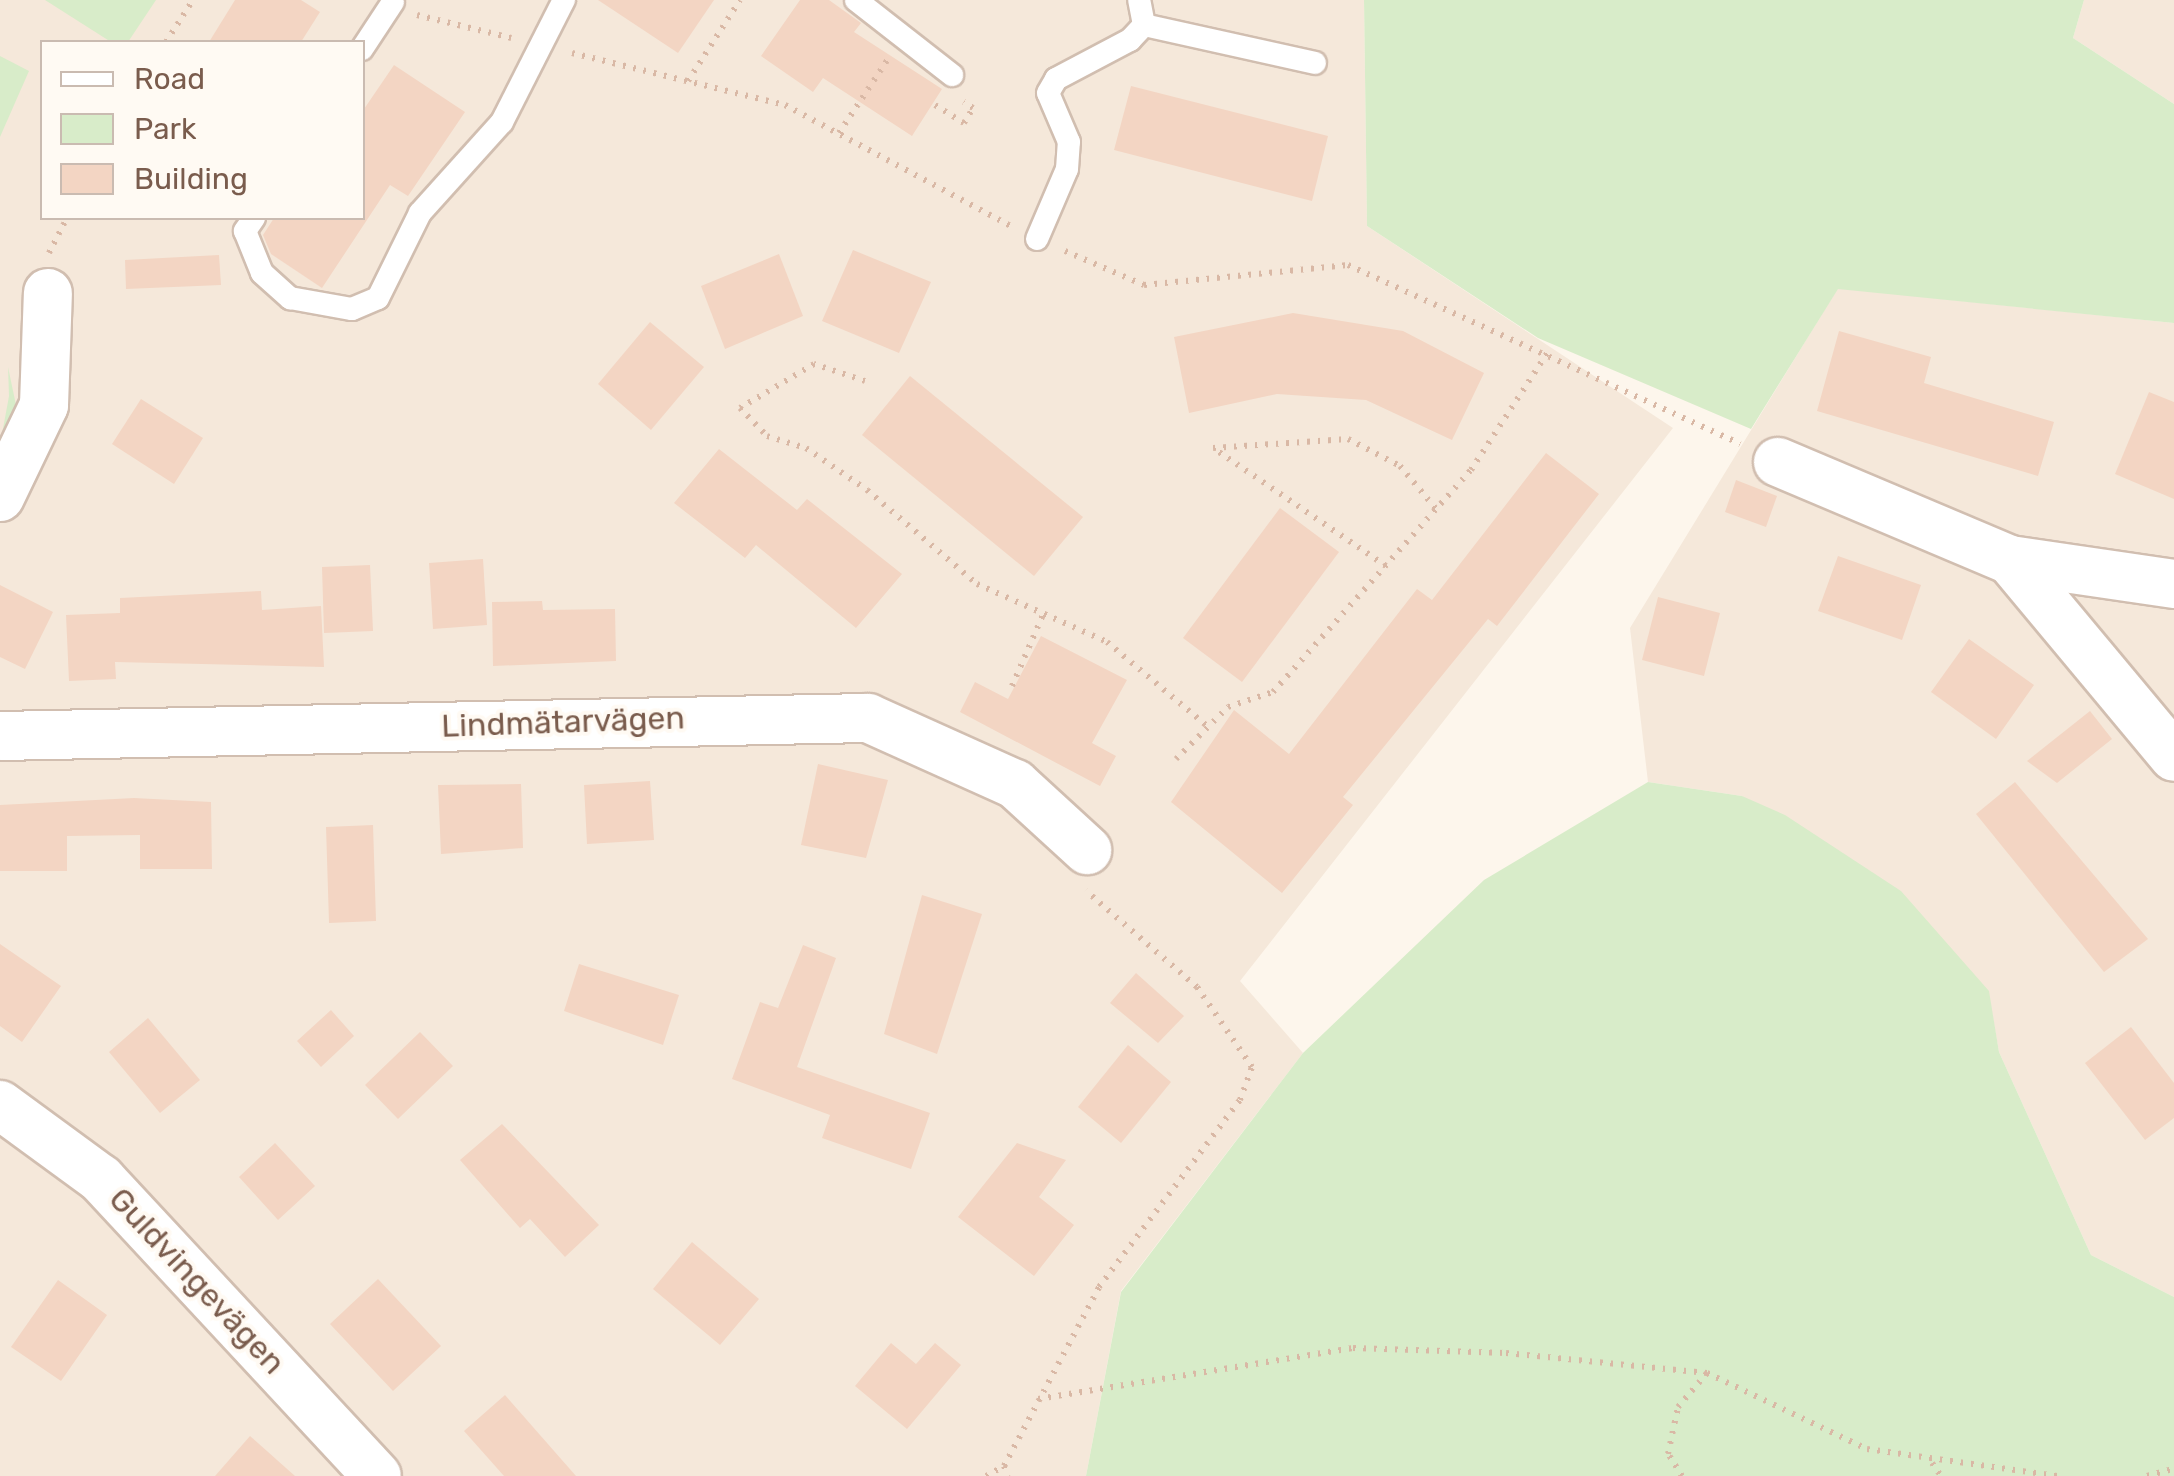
<!DOCTYPE html>
<meta charset="utf-8">
<style>
body{margin:0}
#map{position:relative;width:2174px;height:1476px;overflow:hidden;background:#fdf6ec;font-family:Rubik,sans-serif}
div>[style]{position:absolute}
.residential>*{inset:0;background:#f5e8da}
.green>*{inset:0;background:#d8ecc9}
.building>*{inset:0;background:#f3d5c3}
.path>*{height:6px;margin-top:-3px;transform-origin:0;background:repeating-linear-gradient(90deg,#d9b8a5 0 2.5px,transparent 0 10.5px)}
.roads{filter:drop-shadow(2px 0 #d1beb0) drop-shadow(-2px 0 #d1beb0) drop-shadow(0 2px #d1beb0) drop-shadow(0 -2px #d1beb0)}
.service>*{height:22px;margin:-11px;padding:0 11px;transform-origin:11px;border-radius:11px;background:#fff}
.minor>*{height:48px;margin:-24px;padding:0 24px;transform-origin:24px;border-radius:24px;background:#fff}
span{translate:-50% -50%;white-space:nowrap;text-align:center;line-height:1.15;-webkit-text-stroke:8px #fffaf3;paint-order:stroke}
.street-label{font-size:32px;color:#7a5c4d}
.legend{position:absolute;left:40px;top:40px;width:325px;height:180px;box-sizing:border-box;background:#fffaf3;border:2px solid #cabbb1;margin:0;padding:12px 18px;list-style:none;font-size:30px;color:#7a5c4d}
.legend li{display:flex;align-items:center;gap:20px;height:50px}
.legend b{width:50px;border:2px solid #cabbb1}
</style>
<div id="map">
<div class="residential">
<i style="clip-path:polygon(evenodd,0 0,1364px 0,1367px 226px,1673px 428px,1240px 981px,1303px 1053px,1121px 1291px,1086px 1476px,0 1476px,0 0,42px 42px,362px 42px,362px 218px,42px 218px,42px 42px)"></i>
<i style="clip-path:polygon(2084px 0,2174px 0,2174px 104px,2073px 38px)"></i>
<i style="clip-path:polygon(1838px 288px,2174px 323px,2174px 1297px,2091px 1255px,1999px 1052px,1988px 991px,1742px 796px,1648px 782px,1630px 628px)"></i>
</div>
<div class="green">
<i style="clip-path:polygon(45px 0,156px 0,128px 42px,111px 42px)"></i>
<i style="clip-path:polygon(1364px 0,2084px 0,2073px 38px,2174px 104px,2174px 323px,1838px 289px,1751px 429px,1538px 338px,1367px 226px)"></i>
<i style="clip-path:polygon(0 56px,29px 71px,0 137px)"></i>
<i style="clip-path:polygon(8px 367px,16px 405px,0 445px,9px 396px)"></i>
<i style="clip-path:polygon(1648px 782px,1742px 796px,1785px 815px,1901px 891px,1989px 991px,1999px 1052px,2091px 1255px,2174px 1297px,2174px 1476px,1086px 1476px,1121px 1292px,1303px 1053px,1484px 880px)"></i>
</div>
<div class="building">
<i style="clip-path:polygon(235px 0,301px 0,320px 12px,301px 42px,209px 42px)"></i>
<i style="clip-path:polygon(598px 0,714px 0,678px 53px)"></i>
<i style="clip-path:polygon(800px 0,829px 0,861px 23px,854px 32px,942px 89px,912px 136px,823px 78px,813px 92px,761px 56px)"></i>
<i style="clip-path:polygon(394px 65px,465px 112px,408px 196px,390px 185px,322px 288px,271px 254px,263px 235px,274px 218px,362px 218px,362px 112px)"></i>
<i style="clip-path:polygon(1131px 86px,1328px 136px,1312px 201px,1114px 150px)"></i>
<i style="clip-path:polygon(853px 250px,931px 282px,899px 353px,822px 321px)"></i>
<i style="clip-path:polygon(779px 254px,803px 316px,725px 349px,701px 286px)"></i>
<i style="clip-path:polygon(219px 255px,221px 285px,126px 289px,125px 260px)"></i>
<i style="clip-path:polygon(1293px 313px,1403px 331px,1484px 373px,1452px 440px,1366px 400px,1277px 394px,1189px 413px,1174px 337px)"></i>
<i style="clip-path:polygon(650px 322px,704px 367px,651px 430px,598px 384px)"></i>
<i style="clip-path:polygon(1839px 331px,1931px 357px,1924px 383px,2054px 422px,2038px 476px,1817px 411px)"></i>
<i style="clip-path:polygon(910px 376px,1083px 517px,1034px 576px,862px 435px)"></i>
<i style="clip-path:polygon(2149px 392px,2174px 402px,2174px 499px,2115px 474px)"></i>
<i style="clip-path:polygon(141px 399px,203px 438px,174px 484px,112px 444px)"></i>
<i style="clip-path:polygon(719px 449px,797px 510px,807px 499px,902px 574px,856px 628px,756px 545px,745px 558px,674px 503px)"></i>
<i style="clip-path:polygon(1546px 453px,1599px 494px,1497px 626px,1488px 619px,1343px 797px,1353px 805px,1282px 893px,1171px 802px,1234px 710px,1289px 754px,1417px 589px,1432px 600px)"></i>
<i style="clip-path:polygon(1736px 480px,1777px 496px,1766px 527px,1725px 512px)"></i>
<i style="clip-path:polygon(1280px 508px,1339px 552px,1242px 682px,1183px 638px)"></i>
<i style="clip-path:polygon(1838px 556px,1921px 585px,1902px 640px,1818px 611px)"></i>
<i style="clip-path:polygon(483px 559px,487px 625px,433px 629px,429px 563px)"></i>
<i style="clip-path:polygon(370px 565px,373px 631px,324px 633px,322px 567px)"></i>
<i style="clip-path:polygon(0 585px,53px 612px,25px 669px,0 657px)"></i>
<i style="clip-path:polygon(261px 591px,262px 610px,321px 606px,324px 667px,115px 662px,116px 679px,69px 681px,66px 615px,120px 613px,120px 598px)"></i>
<i style="clip-path:polygon(1658px 597px,1720px 613px,1704px 676px,1642px 660px)"></i>
<i style="clip-path:polygon(542px 601px,543px 610px,615px 609px,616px 661px,493px 666px,492px 602px)"></i>
<i style="clip-path:polygon(1041px 636px,1127px 680px,1092px 743px,1116px 756px,1100px 786px,960px 712px,975px 682px,1008px 699px)"></i>
<i style="clip-path:polygon(1969px 639px,2034px 685px,1996px 739px,1931px 692px)"></i>
<i style="clip-path:polygon(2090px 711px,2112px 739px,2057px 783px,2027px 761px)"></i>
<i style="clip-path:polygon(818px 764px,888px 780px,866px 858px,801px 845px)"></i>
<i style="clip-path:polygon(650px 781px,654px 840px,587px 844px,584px 785px)"></i>
<i style="clip-path:polygon(2015px 782px,2148px 939px,2104px 972px,1976px 814px)"></i>
<i style="clip-path:polygon(521px 784px,523px 848px,441px 854px,438px 785px)"></i>
<i style="clip-path:polygon(134px 798px,211px 802px,212px 869px,140px 869px,140px 835px,67px 836px,67px 871px,0 871px,0 805px)"></i>
<i style="clip-path:polygon(373px 825px,376px 921px,329px 923px,326px 827px)"></i>
<i style="clip-path:polygon(922px 895px,982px 914px,937px 1054px,884px 1034px)"></i>
<i style="clip-path:polygon(0 944px,61px 986px,22px 1042px,0 1026px)"></i>
<i style="clip-path:polygon(803px 945px,836px 958px,797px 1067px,930px 1113px,911px 1169px,822px 1138px,830px 1115px,732px 1079px,760px 1002px,778px 1008px)"></i>
<i style="clip-path:polygon(579px 964px,679px 995px,663px 1045px,564px 1011px)"></i>
<i style="clip-path:polygon(1136px 973px,1184px 1016px,1158px 1043px,1110px 1003px)"></i>
<i style="clip-path:polygon(331px 1010px,354px 1036px,321px 1067px,297px 1041px)"></i>
<i style="clip-path:polygon(148px 1018px,200px 1080px,160px 1113px,109px 1052px)"></i>
<i style="clip-path:polygon(2131px 1027px,2174px 1083px,2174px 1118px,2145px 1140px,2085px 1063px)"></i>
<i style="clip-path:polygon(420px 1032px,453px 1066px,398px 1119px,365px 1085px)"></i>
<i style="clip-path:polygon(1128px 1045px,1171px 1082px,1121px 1143px,1078px 1107px)"></i>
<i style="clip-path:polygon(502px 1124px,599px 1225px,565px 1257px,530px 1219px,520px 1228px,460px 1160px)"></i>
<i style="clip-path:polygon(275px 1143px,315px 1186px,278px 1220px,239px 1177px)"></i>
<i style="clip-path:polygon(1017px 1143px,1066px 1160px,1039px 1197px,1074px 1225px,1034px 1276px,958px 1217px)"></i>
<i style="clip-path:polygon(692px 1242px,759px 1299px,720px 1345px,653px 1289px)"></i>
<i style="clip-path:polygon(378px 1279px,441px 1346px,393px 1391px,330px 1324px)"></i>
<i style="clip-path:polygon(58px 1280px,107px 1315px,61px 1381px,11px 1347px)"></i>
<i style="clip-path:polygon(891px 1343px,916px 1364px,935px 1343px,961px 1365px,907px 1429px,855px 1386px)"></i>
<i style="clip-path:polygon(505px 1395px,576px 1476px,504px 1476px,464px 1431px)"></i>
<i style="clip-path:polygon(250px 1436px,295px 1476px,215px 1476px)"></i>
</div>
<div class="path">
<i style="left:417px;top:15px;width:97px;rotate:13.7deg"></i>
<i style="left:166px;top:42px;width:50px;rotate:-57.3deg"></i>
<i style="left:572px;top:53px;width:219px;rotate:13.7deg"></i>
<i style="left:785px;top:105px;width:259px;rotate:28.2deg"></i>
<i style="left:688px;top:81px;width:96px;rotate:-57.3deg"></i>
<i style="left:935px;top:105px;width:34px;rotate:32deg"></i>
<i style="left:964px;top:123px;width:17px;rotate:-59deg"></i>
<i style="left:973px;top:108px;width:11px;rotate:-146deg"></i>
<i style="left:839px;top:133px;width:89px;rotate:-56.5deg"></i>
<i style="left:1065px;top:251px;width:86px;rotate:23.3deg"></i>
<i style="left:1144px;top:285px;width:205px;rotate:-5.6deg"></i>
<i style="left:1348px;top:265px;width:431px;rotate:24.5deg"></i>
<i style="left:49px;top:253px;width:39px;rotate:-63deg"></i>
<i style="left:865px;top:381px;width:54px;rotate:-161.6deg"></i>
<i style="left:814px;top:364px;width:86px;rotate:149.3deg"></i>
<i style="left:740px;top:408px;width:39px;rotate:46deg"></i>
<i style="left:767px;top:436px;width:41px;rotate:17.1deg"></i>
<i style="left:806px;top:448px;width:74px;rotate:34.5deg"></i>
<i style="left:867px;top:490px;width:145px;rotate:40.5deg"></i>
<i style="left:977px;top:584px;width:142px;rotate:24deg"></i>
<i style="left:1107px;top:642px;width:131px;rotate:40deg"></i>
<i style="left:1386px;top:566px;width:209px;rotate:-145.7deg"></i>
<i style="left:1213px;top:448px;width:135px;rotate:-3.8deg"></i>
<i style="left:1348px;top:439px;width:59px;rotate:27.4deg"></i>
<i style="left:1400px;top:466px;width:57px;rotate:49.9deg"></i>
<i style="left:1012px;top:686px;width:83px;rotate:-66.5deg"></i>
<i style="left:1176px;top:759px;width:74px;rotate:-45deg"></i>
<i style="left:1228px;top:707px;width:47px;rotate:-18.4deg"></i>
<i style="left:1273px;top:692px;width:297px;rotate:-48.3deg"></i>
<i style="left:1471px;top:470px;width:141px;rotate:-56.9deg"></i>
<i style="left:1038px;top:1399px;width:319px;rotate:-9.2deg"></i>
<i style="left:1353px;top:1348px;width:153px;rotate:1.9deg"></i>
<i style="left:1506px;top:1353px;width:202px;rotate:5.7deg"></i>
<i style="left:1707px;top:1373px;width:177px;rotate:25.4deg"></i>
<i style="left:1867px;top:1449px;width:192px;rotate:8.1deg"></i>
<i style="left:1932px;top:1463px;width:16px;rotate:55deg"></i>
<i style="left:1004px;top:1466px;width:11px;rotate:68deg"></i>
<i style="left:986px;top:1476px;width:21px;rotate:-29deg"></i>
<i style="left:1004px;top:1466px;width:203px;rotate:-62deg"></i>
<i style="left:1099px;top:1287px;width:234px;rotate:-53deg"></i>
<i style="left:1240px;top:1100px;width:35px;rotate:-70deg"></i>
<i style="left:1252px;top:1067px;width:97px;rotate:-124.5deg"></i>
<i style="left:1197px;top:987px;width:147px;rotate:-139.1deg"></i>
<i style="left:1682px;top:1476px;width:26px;rotate:-122deg"></i>
<i style="left:1668px;top:1454px;width:48px;rotate:-78deg"></i>
<i style="left:1678px;top:1407px;width:45px;rotate:-49.5deg"></i>
<i style="left:2147px;top:1476px;width:28px;rotate:-15deg"></i>
</div>
<div class="roads">
<div class="service">
<i style="left:856px;top:0;width:122px;rotate:38deg"></i>
<i style="left:1144px;top:25px;width:175px;rotate:12.5deg"></i>
<i style="left:362px;top:49px;width:56px;rotate:-56.6deg"></i>
<i style="left:254px;top:218px;width:16px;rotate:125deg"></i>
<i style="left:245px;top:231px;width:45px;rotate:68deg"></i>
<i style="left:262px;top:273px;width:38px;rotate:42deg"></i>
<i style="left:290px;top:298px;width:63px;rotate:10.1deg"></i>
<i style="left:352px;top:309px;width:28px;rotate:-23deg"></i>
<i style="left:378px;top:298px;width:95px;rotate:-63.7deg"></i>
<i style="left:420px;top:213px;width:122px;rotate:-48deg"></i>
<i style="left:502px;top:122px;width:137px;rotate:-63.1deg"></i>
<i style="left:1037px;top:239px;width:76px;rotate:-66.8deg"></i>
<i style="left:1067px;top:169px;width:27px;rotate:-86deg"></i>
<i style="left:1069px;top:142px;width:53px;rotate:-113.2deg"></i>
<i style="left:1048px;top:93px;width:16px;rotate:-60deg"></i>
<i style="left:1056px;top:79px;width:84px;rotate:-27.8deg"></i>
<i style="left:1130px;top:40px;width:21px;rotate:-47deg"></i>
<i style="left:1144px;top:25px;width:25px;rotate:-101deg"></i>
</div>
<div class="minor">
<i style="left:1778px;top:462px;width:252px;rotate:22.9deg"></i>
<i style="left:2010px;top:560px;width:166px;rotate:8.3deg"></i>
<i style="left:0;top:497px;width:102px;rotate:-64.4deg"></i>
<i style="left:44px;top:405px;width:112px;rotate:-88deg"></i>
<i style="left:2010px;top:560px;width:256px;rotate:50.2deg"></i>
<i style="left:0;top:736px;width:868px;rotate:-1.19deg"></i>
<i style="left:868px;top:718px;width:161px;rotate:24.2deg"></i>
<i style="left:1015px;top:784px;width:98px;rotate:42.5deg"></i>
<i style="left:0;top:1105px;width:125px;rotate:36.2deg"></i>
<i style="left:101px;top:1179px;width:405px;rotate:47.1deg"></i>
</div>
</div>
<div class="street-label">
<span style="left:563px;top:722px;rotate:-2deg">Lindmätarvägen</span>
<span style="left:197px;top:1281px;rotate:47deg">Guldvingevägen</span>
</div>
<ul class="legend">
<li><b style="height:12px;background:#fff"></b>Road</li>
<li><b style="height:28px;background:#d8ecc9"></b>Park</li>
<li><b style="height:28px;background:#f3d5c3"></b>Building</li>
</ul>
</div>
